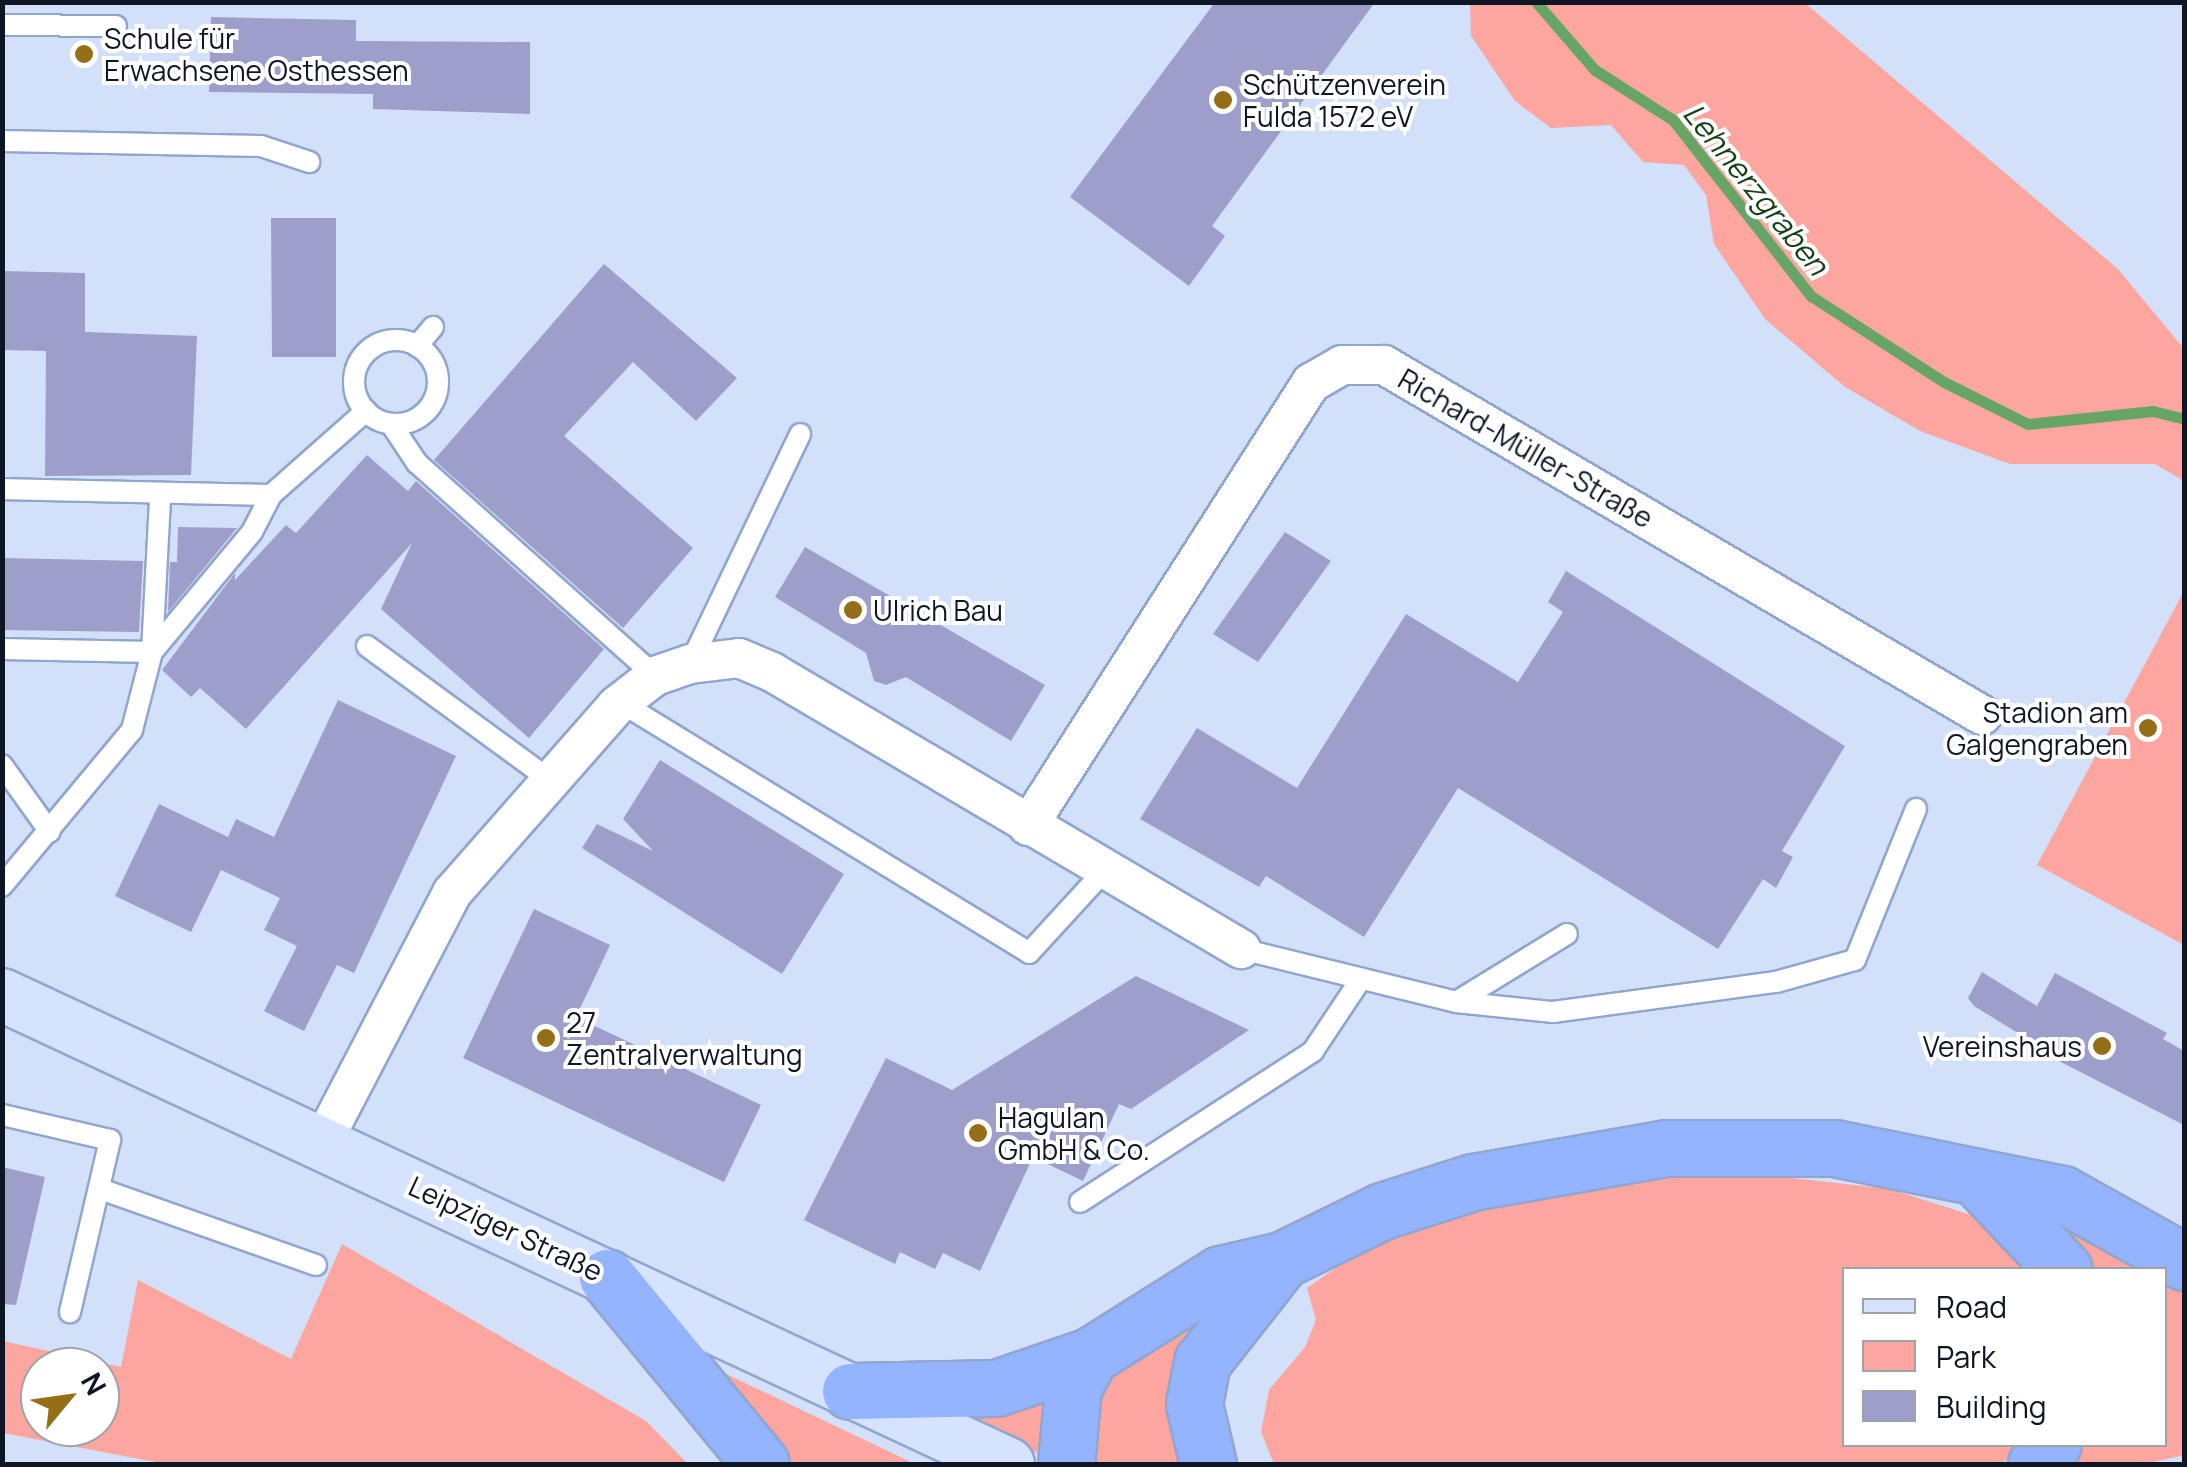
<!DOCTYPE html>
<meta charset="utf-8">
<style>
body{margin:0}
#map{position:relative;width:2187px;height:1467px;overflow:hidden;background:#d3e0fa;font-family:Manrope,sans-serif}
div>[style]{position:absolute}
.green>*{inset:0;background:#fda59f}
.stream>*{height:11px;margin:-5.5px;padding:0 5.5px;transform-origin:5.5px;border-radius:5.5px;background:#67a566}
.building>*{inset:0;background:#9e9ecb}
.roads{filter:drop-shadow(2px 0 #91a6ce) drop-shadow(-2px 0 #91a6ce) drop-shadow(0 2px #91a6ce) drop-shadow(0 -2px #91a6ce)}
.service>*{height:20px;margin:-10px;padding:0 10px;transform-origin:10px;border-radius:10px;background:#fff}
.service>.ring{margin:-10px;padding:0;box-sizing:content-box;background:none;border:20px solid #fff;border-radius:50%}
.minor>*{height:38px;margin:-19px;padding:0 19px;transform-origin:19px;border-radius:19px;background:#fff}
.secondary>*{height:52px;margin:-26px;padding:0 26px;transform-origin:26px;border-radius:26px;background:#d6e3fe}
.trunk>*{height:55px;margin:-27.5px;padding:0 27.5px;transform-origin:27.5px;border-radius:27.5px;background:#93b4fc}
.dots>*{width:28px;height:28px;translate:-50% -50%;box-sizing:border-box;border:5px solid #fff;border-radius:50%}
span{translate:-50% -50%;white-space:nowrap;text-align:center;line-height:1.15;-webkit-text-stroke:8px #fff;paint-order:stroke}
.poi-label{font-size:28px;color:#0e1625}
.left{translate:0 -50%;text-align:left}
.right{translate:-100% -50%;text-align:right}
.street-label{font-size:28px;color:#0e1625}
.water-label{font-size:30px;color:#144016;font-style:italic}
.frame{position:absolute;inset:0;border:5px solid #0e1625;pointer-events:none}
.legend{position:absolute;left:1842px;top:1267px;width:325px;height:180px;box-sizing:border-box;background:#fff;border:2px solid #9fa2a8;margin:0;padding:12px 18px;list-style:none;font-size:30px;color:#0e1625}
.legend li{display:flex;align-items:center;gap:20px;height:50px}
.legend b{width:50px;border:2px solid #9fa2a8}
.north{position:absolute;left:20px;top:1347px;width:100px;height:100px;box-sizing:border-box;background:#fff;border:2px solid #9fa2a8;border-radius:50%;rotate:61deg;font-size:28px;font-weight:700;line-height:40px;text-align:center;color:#0e1625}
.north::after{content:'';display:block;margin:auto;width:35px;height:45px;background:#946f17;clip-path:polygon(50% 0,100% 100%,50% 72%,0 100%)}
</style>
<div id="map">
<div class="green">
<i style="clip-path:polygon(1470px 3px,1805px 3px,2118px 269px,2184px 349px,2184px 481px,2155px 464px,2010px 464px,1920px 431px,1845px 387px,1765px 319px,1714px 244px,1706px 195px,1684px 165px,1643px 162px,1611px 125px,1551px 128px,1515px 101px,1471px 36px)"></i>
<i style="clip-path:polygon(2184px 591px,2184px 945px,2037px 865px)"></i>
<i style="clip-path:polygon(1720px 1170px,1890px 1189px,1977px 1217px,2031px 1269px,1844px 1270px,1844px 1444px,2023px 1445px,2014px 1456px,1999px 1464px,1274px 1464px,1261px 1432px,1269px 1390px,1305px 1347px,1316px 1320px,1307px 1288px,1359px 1252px,1457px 1217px,1628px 1179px)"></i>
<i style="clip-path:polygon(2049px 1217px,2069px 1220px,2184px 1279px,2184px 1455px,2145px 1464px,2063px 1464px,2078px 1445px,2164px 1444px,2164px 1270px,2086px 1269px)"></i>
<i style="clip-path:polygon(evenodd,342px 1244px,646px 1421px,688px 1464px,166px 1464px,3px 1433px,3px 1341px,121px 1367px,138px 1280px,291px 1359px,342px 1244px,100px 1367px,100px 1427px,40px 1427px,40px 1367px,100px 1367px)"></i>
<i style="clip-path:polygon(1224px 1294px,1186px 1464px,1086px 1464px,1095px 1399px,1118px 1370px)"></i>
<i style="clip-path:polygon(701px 1362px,915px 1464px,792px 1464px,697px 1372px)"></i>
<i style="clip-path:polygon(1052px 1388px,1047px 1458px,956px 1412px)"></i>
</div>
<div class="stream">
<i style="left:1536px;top:2px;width:90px;rotate:49.1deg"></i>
<i style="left:1595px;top:70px;width:93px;rotate:32.7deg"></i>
<i style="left:1673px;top:120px;width:224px;rotate:51.9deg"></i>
<i style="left:1811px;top:296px;width:158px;rotate:32.9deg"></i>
<i style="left:1944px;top:382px;width:94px;rotate:26.6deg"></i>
<i style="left:2028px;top:424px;width:126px;rotate:-5.9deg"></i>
<i style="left:2153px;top:411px;width:32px;rotate:14deg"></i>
</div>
<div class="building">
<i style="clip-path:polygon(1215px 2px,1375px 2px,1212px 226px,1225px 236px,1189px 286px,1070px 197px)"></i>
<i style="clip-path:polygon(211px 17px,356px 20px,356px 41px,530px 42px,530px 114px,373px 109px,373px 94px,209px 92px)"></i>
<i style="clip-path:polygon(271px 218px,336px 218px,336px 357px,272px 357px)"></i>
<i style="clip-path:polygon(604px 264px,737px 378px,696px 421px,633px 362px,564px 436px,693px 548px,623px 628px,434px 460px)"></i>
<i style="clip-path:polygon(2px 271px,85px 273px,85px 332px,197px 336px,191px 475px,45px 476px,46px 351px,2px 350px)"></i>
<i style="clip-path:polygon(367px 455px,408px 491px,416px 481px,604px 649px,529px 738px,381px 609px,412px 543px,246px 729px,200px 688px,191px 697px,162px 670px,235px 573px,235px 580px,286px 525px,296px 533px)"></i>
<i style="clip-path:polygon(178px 527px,237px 528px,168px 612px,170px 562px,177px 562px)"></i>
<i style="clip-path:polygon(1285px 532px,1331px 561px,1258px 662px,1213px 634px)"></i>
<i style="clip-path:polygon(805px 547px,1045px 685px,1011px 741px,906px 677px,886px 685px,874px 681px,866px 653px,775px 597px)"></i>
<i style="clip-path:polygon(2px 558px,143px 561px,139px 632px,2px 630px)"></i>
<i style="clip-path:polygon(1566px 571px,1845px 746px,1782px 851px,1793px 857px,1776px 888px,1763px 879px,1718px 949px,1458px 788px,1364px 937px,1266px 876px,1259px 887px,1140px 819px,1197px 728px,1297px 788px,1406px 614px,1518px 682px,1563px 612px,1548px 602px)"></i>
<i style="clip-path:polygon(338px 700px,456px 756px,354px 973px,337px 965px,304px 1031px,264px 1011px,297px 946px,264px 930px,280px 898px,221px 870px,191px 932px,115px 896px,159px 804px,228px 837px,236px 819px,274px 837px)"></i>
<i style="clip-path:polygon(660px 760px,844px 874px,782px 974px,582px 848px,597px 824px,653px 851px,623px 819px)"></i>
<i style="clip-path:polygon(534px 909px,610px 945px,576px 1017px,761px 1105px,724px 1182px,463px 1058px)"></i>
<i style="clip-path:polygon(1982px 972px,2037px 1006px,2055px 973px,2167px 1033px,2163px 1039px,2184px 1051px,2184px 1125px,2018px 1040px,2021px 1035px,1974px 1006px,1968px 998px)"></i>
<i style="clip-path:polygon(1136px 976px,1249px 1030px,1131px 1109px,1119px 1104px,1083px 1181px,1033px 1157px,980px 1271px,943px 1253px,935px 1269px,900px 1252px,895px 1264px,804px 1220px,886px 1058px,952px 1090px)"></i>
<i style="clip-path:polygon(2px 1167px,45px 1177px,16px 1305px,2px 1304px)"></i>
</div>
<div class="roads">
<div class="service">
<i style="left:2px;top:25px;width:114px;rotate:0.5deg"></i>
<i style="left:2px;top:141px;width:259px;rotate:1.1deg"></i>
<i style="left:261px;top:146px;width:51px;rotate:18.4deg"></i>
<i class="ring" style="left:354px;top:340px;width:64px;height:64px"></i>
<i style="left:417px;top:346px;width:25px;rotate:-50deg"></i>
<i style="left:391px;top:424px;width:47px;rotate:56.3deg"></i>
<i style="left:417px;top:463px;width:319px;rotate:41.8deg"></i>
<i style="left:2px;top:489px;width:269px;rotate:1.3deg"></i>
<i style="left:271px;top:495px;width:127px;rotate:-41.5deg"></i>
<i style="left:367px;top:646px;width:227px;rotate:36.2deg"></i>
<i style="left:2px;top:649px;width:150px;rotate:1.1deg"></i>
<i style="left:152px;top:652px;width:81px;rotate:104.4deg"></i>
<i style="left:132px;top:730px;width:203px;rotate:129.8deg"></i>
<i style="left:152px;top:652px;width:156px;rotate:-50.2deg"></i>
<i style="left:252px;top:532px;width:42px;rotate:-62.8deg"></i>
<i style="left:152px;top:652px;width:155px;rotate:-87deg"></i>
<i style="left:690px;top:664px;width:255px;rotate:-64.4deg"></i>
<i style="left:620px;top:702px;width:480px;rotate:31.5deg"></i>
<i style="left:1029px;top:953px;width:113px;rotate:-47.5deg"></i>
<i style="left:2px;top:765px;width:82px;rotate:54.4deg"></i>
<i style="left:1241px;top:949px;width:221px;rotate:13.8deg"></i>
<i style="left:1456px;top:1002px;width:130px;rotate:-31.5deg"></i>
<i style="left:1456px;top:1002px;width:98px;rotate:5.9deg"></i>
<i style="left:1553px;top:1012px;width:225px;rotate:-7.7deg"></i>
<i style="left:1776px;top:982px;width:82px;rotate:-15.6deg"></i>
<i style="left:1855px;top:960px;width:163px;rotate:-68deg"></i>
<i style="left:2px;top:1115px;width:111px;rotate:13deg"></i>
<i style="left:110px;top:1140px;width:177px;rotate:103.1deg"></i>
<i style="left:100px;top:1189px;width:229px;rotate:19.4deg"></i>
<i style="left:1080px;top:1202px;width:278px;rotate:-32.9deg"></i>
<i style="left:1313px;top:1051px;width:87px;rotate:-56.3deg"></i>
</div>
<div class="minor">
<i style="left:1028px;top:826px;width:526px;rotate:-57.43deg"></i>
<i style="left:1311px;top:383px;width:36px;rotate:-30deg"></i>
<i style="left:1342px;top:365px;width:42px"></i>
<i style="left:1384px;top:365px;width:693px;rotate:30.34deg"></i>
<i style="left:323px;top:1141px;width:280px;rotate:-62.5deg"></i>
<i style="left:452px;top:893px;width:249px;rotate:-48.7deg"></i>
<i style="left:616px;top:706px;width:49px;rotate:-37.6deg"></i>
<i style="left:655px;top:676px;width:37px;rotate:-19deg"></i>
<i style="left:690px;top:664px;width:49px;rotate:-7deg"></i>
<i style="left:739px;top:658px;width:36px;rotate:23deg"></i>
<i style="left:772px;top:672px;width:545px;rotate:30.57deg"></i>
</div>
<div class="secondary">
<i style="left:2px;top:995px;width:1110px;rotate:25deg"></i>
</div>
<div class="trunk">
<i style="left:1978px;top:1179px;width:125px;rotate:46.6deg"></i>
<i style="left:607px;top:1277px;width:242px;rotate:50.5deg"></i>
<i style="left:850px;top:1391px;width:146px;rotate:-1.2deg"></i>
<i style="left:996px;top:1388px;width:99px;rotate:-18.8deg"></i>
<i style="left:1090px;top:1356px;width:154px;rotate:-32.2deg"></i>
<i style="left:1220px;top:1274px;width:64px;rotate:-12.7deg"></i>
<i style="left:1282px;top:1260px;width:111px;rotate:-26.1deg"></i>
<i style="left:1382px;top:1211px;width:96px;rotate:-17.7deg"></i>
<i style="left:1473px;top:1182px;width:196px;rotate:-10deg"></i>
<i style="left:1666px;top:1148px;width:168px"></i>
<i style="left:1834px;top:1148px;width:233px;rotate:11.4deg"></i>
<i style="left:2062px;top:1194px;width:140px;rotate:29.1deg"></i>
<i style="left:1066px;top:1464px;width:76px;rotate:-84.7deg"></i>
<i style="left:1073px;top:1388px;width:36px;rotate:-62deg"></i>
<i style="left:1208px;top:1464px;width:62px;rotate:-103.1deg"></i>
<i style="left:1194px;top:1404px;width:43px;rotate:-79.2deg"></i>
<i style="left:1202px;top:1362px;width:130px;rotate:-51.9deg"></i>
<i style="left:2036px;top:1464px;width:26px;rotate:-50deg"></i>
</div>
</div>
<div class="dots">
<i style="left:84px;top:54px;background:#946f17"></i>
<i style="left:1223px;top:100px;background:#946f17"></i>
<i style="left:853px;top:610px;background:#946f17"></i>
<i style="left:2148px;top:728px;background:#946f17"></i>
<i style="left:546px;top:1038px;background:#946f17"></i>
<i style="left:2102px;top:1046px;background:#946f17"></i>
<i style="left:978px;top:1133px;background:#946f17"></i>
</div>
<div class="poi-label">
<span class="left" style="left:104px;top:54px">Schule für<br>Erwachsene Osthessen</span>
<span class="left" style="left:1243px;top:100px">Schützenverein<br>Fulda 1572 eV</span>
<span class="left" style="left:873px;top:610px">Ulrich Bau</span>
<span class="right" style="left:2128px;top:728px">Stadion am<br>Galgengraben</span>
<span class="left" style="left:566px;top:1038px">27<br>Zentralverwaltung</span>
<span class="right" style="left:2082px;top:1046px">Vereinshaus</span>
<span class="left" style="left:998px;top:1133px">Hagulan<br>GmbH &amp; Co.</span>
</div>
<div class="street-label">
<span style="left:1526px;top:448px;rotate:30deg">Richard-Müller-Straße</span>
<span style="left:506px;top:1228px;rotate:25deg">Leipziger Straße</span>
</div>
<div class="water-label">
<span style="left:1756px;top:189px;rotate:51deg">Lehnerzgraben</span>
</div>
<div class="frame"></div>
<ul class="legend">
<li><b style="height:12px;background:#d6e3fe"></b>Road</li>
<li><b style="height:28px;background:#fda59f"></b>Park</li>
<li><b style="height:28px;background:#9e9ecb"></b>Building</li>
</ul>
<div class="north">N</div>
</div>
